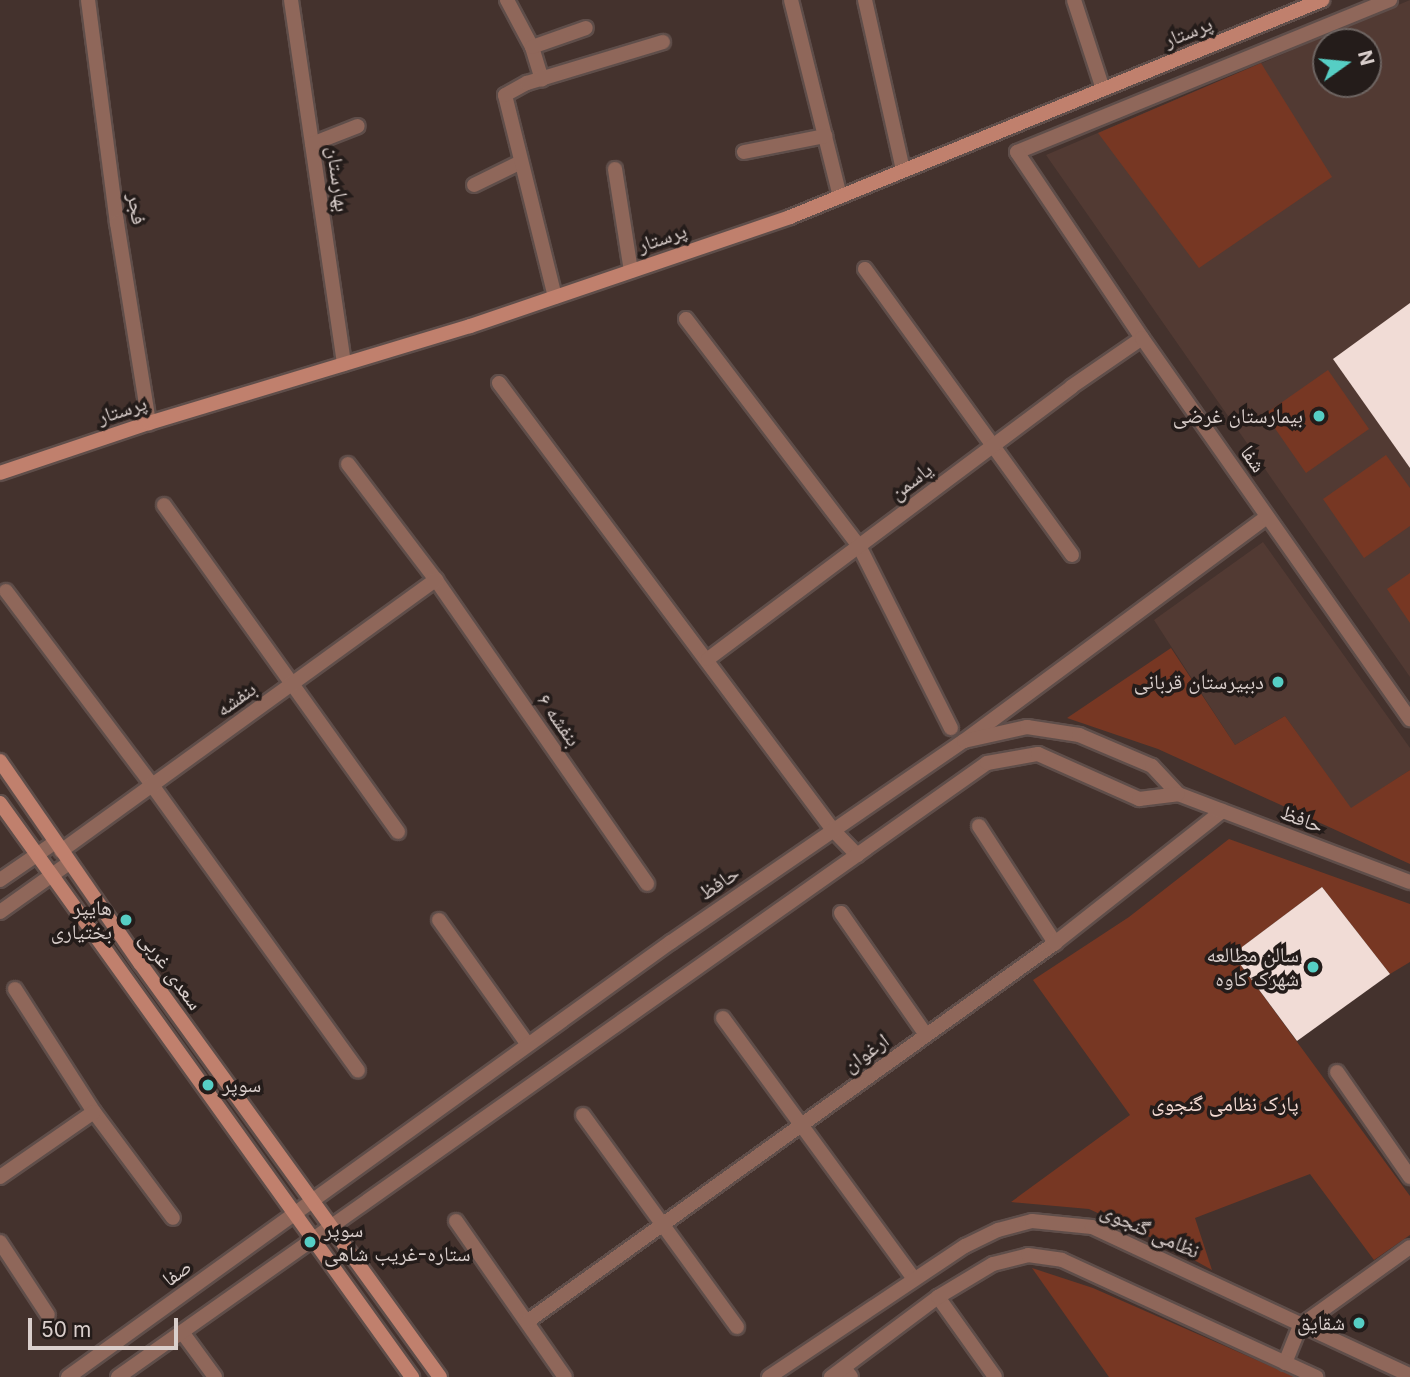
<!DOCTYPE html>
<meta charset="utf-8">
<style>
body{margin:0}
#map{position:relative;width:1410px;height:1377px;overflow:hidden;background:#44322d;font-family:Inter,"Noto Naskh Arabic",sans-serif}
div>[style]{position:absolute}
.built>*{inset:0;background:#523a33}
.green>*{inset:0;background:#773723}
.building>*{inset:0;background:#f1dcd6}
.roads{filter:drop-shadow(2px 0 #5f4e4a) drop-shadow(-2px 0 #5f4e4a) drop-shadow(0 2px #5f4e4a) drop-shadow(0 -2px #5f4e4a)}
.minor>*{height:14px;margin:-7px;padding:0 7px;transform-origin:7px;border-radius:7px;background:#8f675a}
.tertiary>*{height:14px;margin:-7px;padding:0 7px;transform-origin:7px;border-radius:7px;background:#8f675a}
.secondary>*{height:14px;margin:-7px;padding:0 7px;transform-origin:7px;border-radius:7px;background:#c0806d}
.dots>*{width:19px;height:19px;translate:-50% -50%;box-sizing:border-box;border:4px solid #241c1a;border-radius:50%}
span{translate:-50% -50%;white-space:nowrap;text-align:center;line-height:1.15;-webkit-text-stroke:7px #241c1a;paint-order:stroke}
.street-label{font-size:21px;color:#dacfcc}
.poi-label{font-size:21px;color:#dacfcc}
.right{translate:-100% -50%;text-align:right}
.left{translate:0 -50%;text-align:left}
.park-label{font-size:21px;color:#f6dcd4}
.north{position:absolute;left:1312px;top:28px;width:70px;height:70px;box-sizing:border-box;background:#241c1a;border:2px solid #6d6461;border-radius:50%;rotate:75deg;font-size:19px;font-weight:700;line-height:28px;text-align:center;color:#dacfcc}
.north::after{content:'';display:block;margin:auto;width:24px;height:32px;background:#56cec4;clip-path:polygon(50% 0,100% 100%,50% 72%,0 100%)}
.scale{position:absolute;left:28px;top:1318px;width:150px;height:32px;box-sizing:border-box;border:4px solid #dacfcc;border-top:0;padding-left:9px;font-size:21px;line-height:24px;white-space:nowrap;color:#dacfcc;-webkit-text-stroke:5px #241c1a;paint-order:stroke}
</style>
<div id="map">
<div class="built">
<i style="clip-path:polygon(evenodd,1410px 0,1410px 677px,1046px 155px,1410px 0,1326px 42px,1368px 42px,1368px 84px,1326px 84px,1326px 42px)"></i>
<i style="clip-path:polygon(1263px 542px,1410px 748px,1410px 770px,1351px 809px,1285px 716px,1235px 745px,1154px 620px)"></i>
</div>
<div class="green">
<i style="clip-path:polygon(1261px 63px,1332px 177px,1199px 268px,1098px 133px)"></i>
<i style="clip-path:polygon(1328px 370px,1369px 429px,1306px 473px,1265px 414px)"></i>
<i style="clip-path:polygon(1386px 455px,1410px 488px,1410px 526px,1364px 558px,1323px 499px)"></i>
<i style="clip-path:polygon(1410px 573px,1410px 623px,1387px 589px)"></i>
<i style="clip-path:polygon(1171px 648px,1235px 745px,1285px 716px,1351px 808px,1410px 770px,1410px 864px,1158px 749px,1067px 718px)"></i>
<i style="clip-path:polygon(1229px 839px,1410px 904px,1410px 962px,1390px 974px,1322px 887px,1242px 947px,1237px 960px,1410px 1196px,1410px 1235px,1374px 1260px,1310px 1174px,1195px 1218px,1212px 1270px,1167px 1245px,1089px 1209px,1011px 1202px,1130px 1115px,1033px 980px,1129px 917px)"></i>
<i style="clip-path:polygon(1032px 1268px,1093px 1288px,1295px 1377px,1109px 1377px)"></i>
</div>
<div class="building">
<i style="clip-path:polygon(1410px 303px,1410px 468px,1333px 359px)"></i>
<i style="clip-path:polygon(1322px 887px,1390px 974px,1297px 1041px,1237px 960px,1242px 947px)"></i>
</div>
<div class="roads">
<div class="minor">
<i style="left:88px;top:0;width:225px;rotate:82.6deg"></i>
<i style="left:117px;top:223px;width:203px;rotate:80.9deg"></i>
<i style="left:291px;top:0;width:368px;rotate:81.7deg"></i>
<i style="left:507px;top:0;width:53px;rotate:62deg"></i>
<i style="left:532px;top:47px;width:34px;rotate:73deg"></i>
<i style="left:791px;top:0;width:202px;rotate:76deg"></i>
<i style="left:865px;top:0;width:174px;rotate:77.4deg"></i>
<i style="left:1074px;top:0;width:94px;rotate:72deg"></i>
<i style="left:532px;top:47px;width:57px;rotate:-19.4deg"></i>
<i style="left:312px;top:144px;width:49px;rotate:-21.4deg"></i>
<i style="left:744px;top:152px;width:83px;rotate:-11.2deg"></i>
<i style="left:1017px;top:152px;width:403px;rotate:-22.2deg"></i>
<i style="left:615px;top:169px;width:103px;rotate:81.1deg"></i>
<i style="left:474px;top:185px;width:52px;rotate:-26.1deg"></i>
<i style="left:865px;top:269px;width:353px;rotate:54.1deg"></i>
<i style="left:555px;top:297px;width:208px;rotate:-103.9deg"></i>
<i style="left:505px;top:95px;width:25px;rotate:-29deg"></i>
<i style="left:527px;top:83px;width:142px;rotate:-16.8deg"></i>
<i style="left:686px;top:319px;width:285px;rotate:52.7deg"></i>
<i style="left:859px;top:546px;width:204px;rotate:63.2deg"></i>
<i style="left:499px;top:383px;width:558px;rotate:53.23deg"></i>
<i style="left:348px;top:464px;width:146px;rotate:52.8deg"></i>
<i style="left:436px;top:580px;width:370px;rotate:55.2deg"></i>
<i style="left:164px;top:505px;width:402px;rotate:54.4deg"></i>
<i style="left:6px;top:591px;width:243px;rotate:53deg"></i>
<i style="left:152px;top:785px;width:352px;rotate:54.2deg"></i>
<i style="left:708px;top:659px;width:454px;rotate:-36.8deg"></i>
<i style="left:1071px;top:387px;width:86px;rotate:-34.6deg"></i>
<i style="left:964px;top:741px;width:377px;rotate:-36.5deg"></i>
<i style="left:979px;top:826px;width:140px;rotate:57deg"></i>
<i style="left:61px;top:851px;width:463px;rotate:-35.9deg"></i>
<i style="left:841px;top:913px;width:149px;rotate:55.1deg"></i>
<i style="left:439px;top:920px;width:153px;rotate:54.5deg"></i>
<i style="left:15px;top:989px;width:146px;rotate:57.3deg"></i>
<i style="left:94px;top:1112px;width:132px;rotate:53.3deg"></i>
<i style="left:723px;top:1018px;width:322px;rotate:53.8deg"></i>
<i style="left:1337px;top:1072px;width:128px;rotate:55.2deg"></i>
<i style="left:583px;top:1115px;width:262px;rotate:54deg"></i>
<i style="left:0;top:1177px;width:114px;rotate:-34.7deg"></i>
<i style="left:456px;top:1221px;width:190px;rotate:55.1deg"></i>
<i style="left:0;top:1242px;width:87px;rotate:56.7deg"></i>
<i style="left:938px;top:1297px;width:98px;rotate:54.5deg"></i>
<i style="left:528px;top:1321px;width:649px;rotate:-35.65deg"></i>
<i style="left:1055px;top:943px;width:213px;rotate:-38.3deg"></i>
<i style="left:1300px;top:1326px;width:135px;rotate:-35.7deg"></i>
<i style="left:182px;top:1332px;width:56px;rotate:53.7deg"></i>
<i style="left:844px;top:1368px;width:11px;rotate:52deg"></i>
</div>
<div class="tertiary">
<i style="left:1017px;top:152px;width:224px;rotate:56.1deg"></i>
<i style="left:1142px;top:338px;width:466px;rotate:54.9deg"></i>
<i style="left:833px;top:830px;width:35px;rotate:46deg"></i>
<i style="left:0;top:880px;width:65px;rotate:-34.4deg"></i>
<i style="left:0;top:912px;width:85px;rotate:-35.4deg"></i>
<i style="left:1285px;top:1363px;width:40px;rotate:-68deg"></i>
<i style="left:68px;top:1377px;width:744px;rotate:-35.81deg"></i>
<i style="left:671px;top:942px;width:355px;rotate:-34.5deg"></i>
<i style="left:964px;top:741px;width:65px;rotate:-12.5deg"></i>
<i style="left:1027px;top:727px;width:53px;rotate:8.7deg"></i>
<i style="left:1079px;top:735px;width:79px;rotate:23deg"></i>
<i style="left:1152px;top:766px;width:38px;rotate:47deg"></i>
<i style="left:1178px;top:794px;width:248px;rotate:20.8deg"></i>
<i style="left:118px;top:1377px;width:1064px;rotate:-35.24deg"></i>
<i style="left:987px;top:763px;width:52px;rotate:-10deg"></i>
<i style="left:1038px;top:754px;width:111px;rotate:24deg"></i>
<i style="left:1139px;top:799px;width:39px;rotate:-7deg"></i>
<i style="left:769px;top:1377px;width:236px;rotate:-33.8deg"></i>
<i style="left:965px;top:1246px;width:37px;rotate:-26deg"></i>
<i style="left:998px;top:1230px;width:35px;rotate:-15deg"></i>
<i style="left:1032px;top:1221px;width:60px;rotate:5.7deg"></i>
<i style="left:1092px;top:1227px;width:351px;rotate:25deg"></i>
<i style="left:831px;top:1377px;width:134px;rotate:-36.8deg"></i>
<i style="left:938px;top:1297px;width:64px;rotate:-31deg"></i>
<i style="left:993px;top:1264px;width:36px;rotate:-14deg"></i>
<i style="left:1028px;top:1255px;width:34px;rotate:8deg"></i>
<i style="left:1062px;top:1260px;width:280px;rotate:24.7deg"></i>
</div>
<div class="secondary">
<i style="left:0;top:473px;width:157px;rotate:-18.6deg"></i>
<i style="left:149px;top:423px;width:335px;rotate:-16.8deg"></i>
<i style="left:470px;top:326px;width:338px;rotate:-18.8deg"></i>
<i style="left:790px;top:217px;width:575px;rotate:-22.19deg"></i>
<i style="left:0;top:761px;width:246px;rotate:55.3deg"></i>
<i style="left:140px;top:963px;width:511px;rotate:54.07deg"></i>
<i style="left:0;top:803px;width:707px;rotate:54.33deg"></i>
</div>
</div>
<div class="dots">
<i style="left:1319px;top:416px;background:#56cec4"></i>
<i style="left:1278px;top:682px;background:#56cec4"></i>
<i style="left:126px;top:920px;background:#56cec4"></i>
<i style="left:1313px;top:967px;background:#56cec4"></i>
<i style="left:208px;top:1085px;background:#56cec4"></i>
<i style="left:310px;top:1242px;background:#56cec4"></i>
<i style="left:1359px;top:1323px;background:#56cec4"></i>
</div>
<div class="street-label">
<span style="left:1188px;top:32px;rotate:-22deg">پرستار</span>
<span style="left:338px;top:179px;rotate:82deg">بهارستان</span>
<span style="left:137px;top:209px;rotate:82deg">فجر</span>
<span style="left:662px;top:238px;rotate:-19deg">پرستار</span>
<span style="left:122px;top:410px;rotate:-18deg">پرستار</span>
<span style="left:1253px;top:459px;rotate:55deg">شفا</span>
<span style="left:911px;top:481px;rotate:-37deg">یاسمن</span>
<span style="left:236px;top:699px;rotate:-36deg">بنفشه</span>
<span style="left:559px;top:720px;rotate:55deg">بنفشه ۶</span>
<span style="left:1302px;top:819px;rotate:21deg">حافظ</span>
<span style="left:719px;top:883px;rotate:-34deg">حافظ</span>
<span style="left:171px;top:971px;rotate:54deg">سعدی غربی</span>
<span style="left:866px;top:1053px;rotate:-36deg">ارغوان</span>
<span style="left:1150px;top:1231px;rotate:24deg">نظامی گنجوی</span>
<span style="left:177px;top:1273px;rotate:-36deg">صفا</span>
</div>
<div class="poi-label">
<span class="right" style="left:1303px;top:416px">بیمارستان غرضی</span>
<span class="right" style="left:1264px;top:682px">دببیرستان قربانی</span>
<span class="right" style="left:112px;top:920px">هایپر<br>بختیاری</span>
<span class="right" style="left:1299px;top:967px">سالن مطالعه<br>شهرک کاوه</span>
<span class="left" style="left:222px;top:1085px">سوپر</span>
<span class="left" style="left:324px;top:1242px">سوپر<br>ستاره-غریب شاهی</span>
<span class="right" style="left:1345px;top:1323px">شقایق</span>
</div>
<div class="park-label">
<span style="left:1225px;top:1104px">پارک نظامی گنجوی</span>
</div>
<div class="north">N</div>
<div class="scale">50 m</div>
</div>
